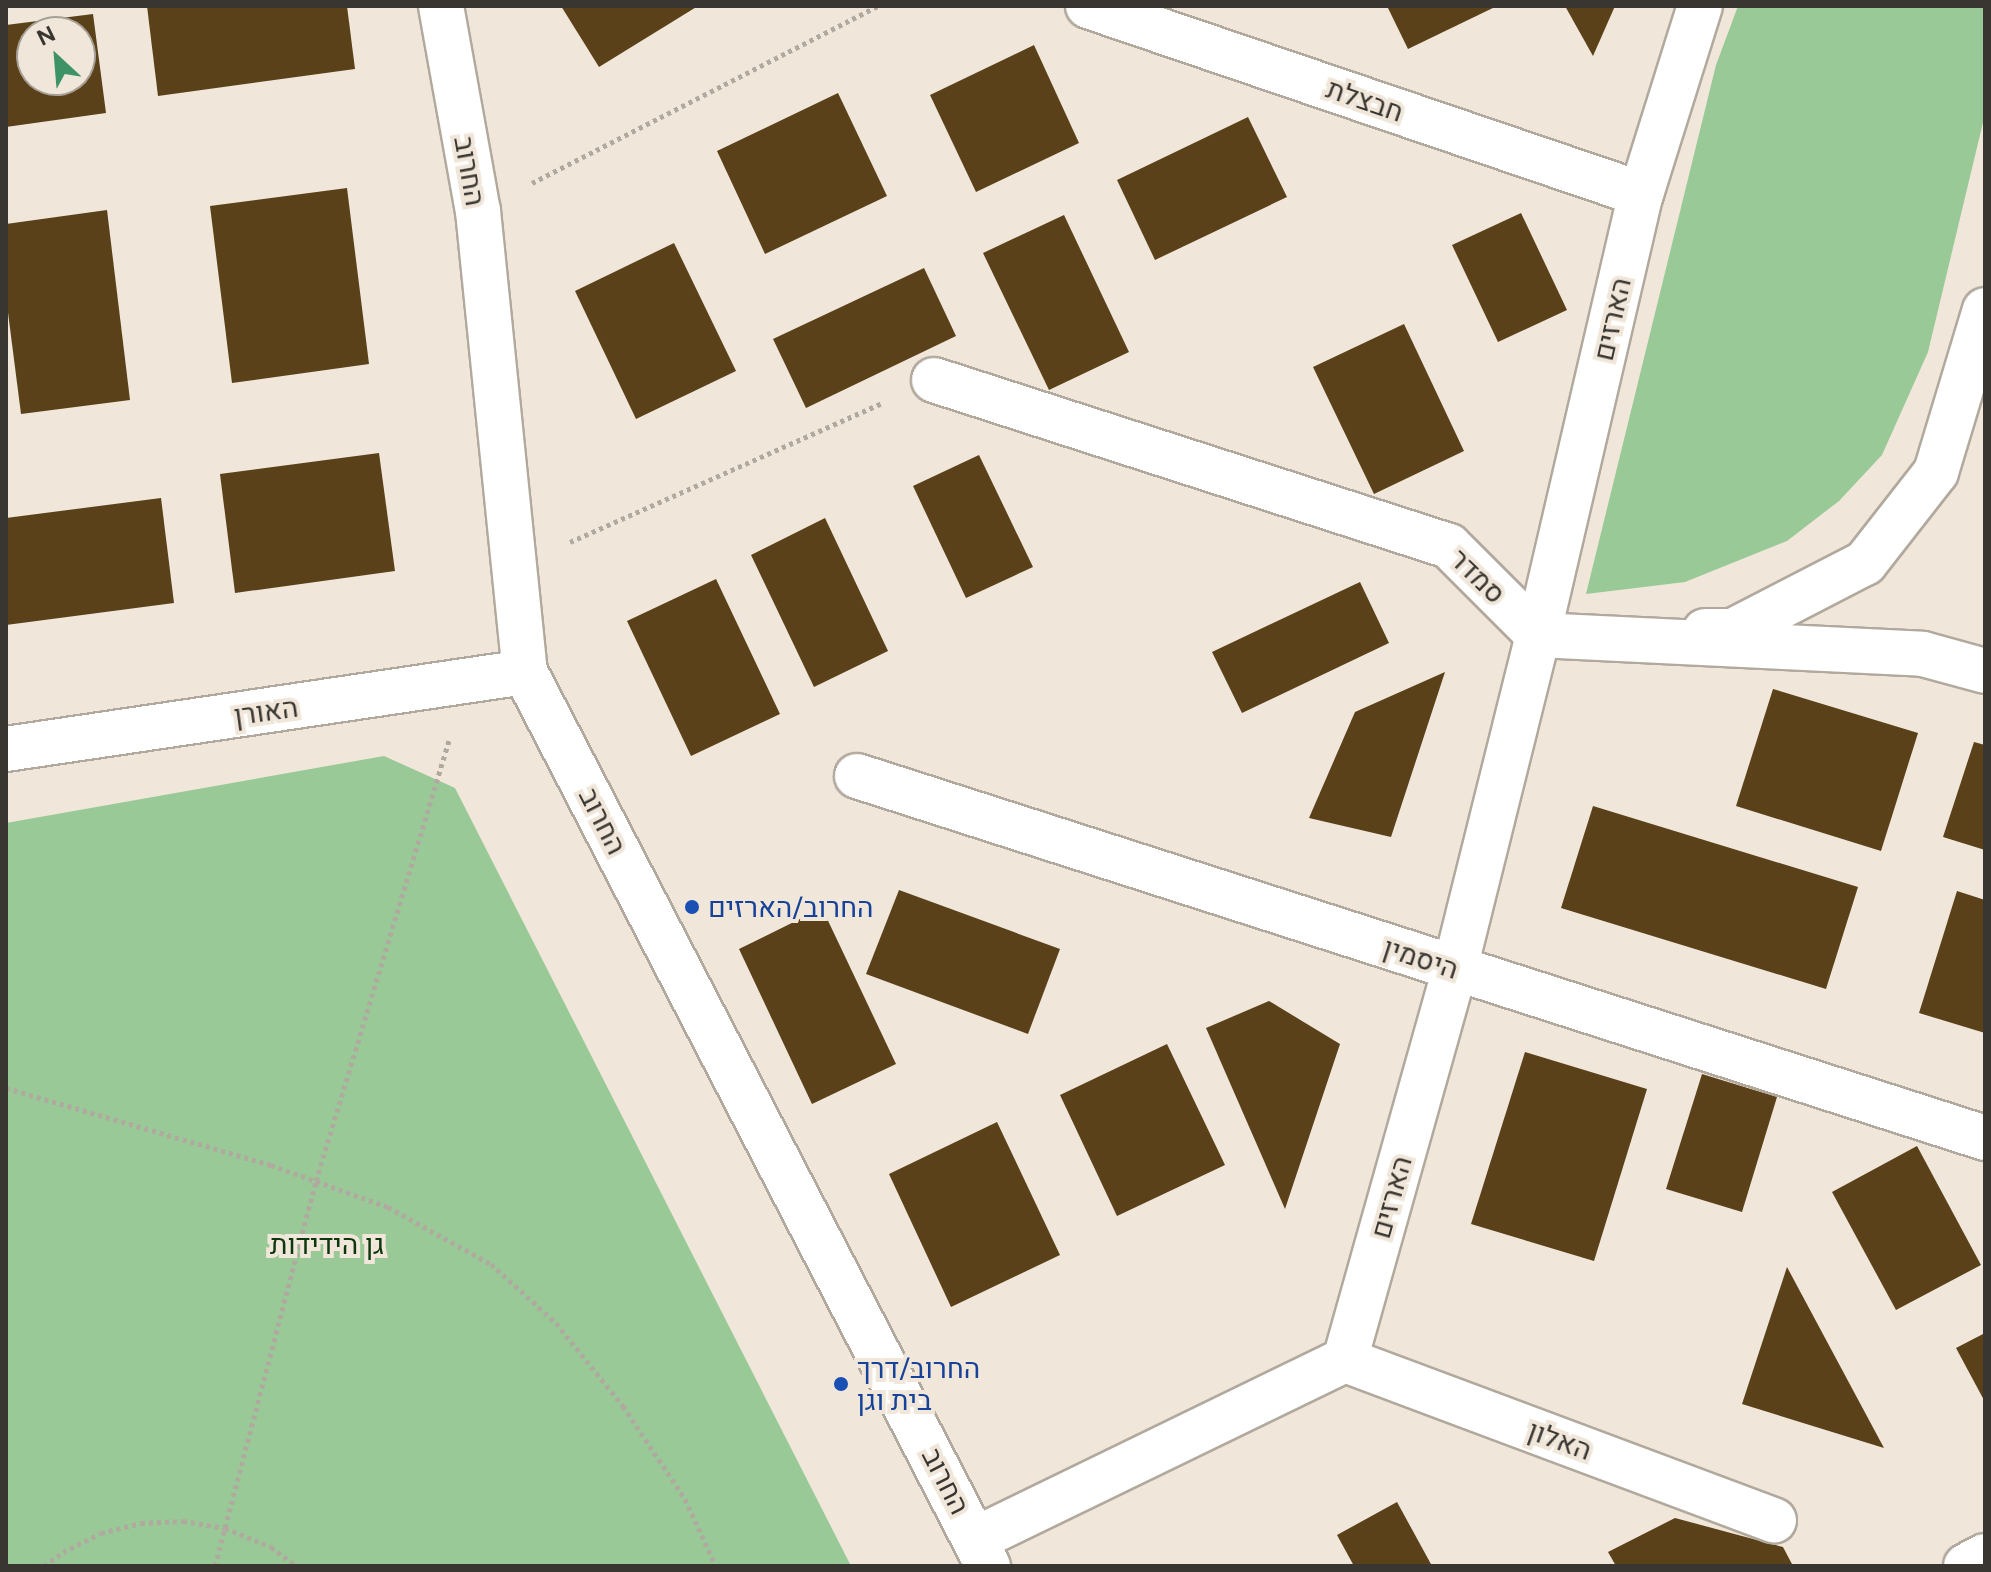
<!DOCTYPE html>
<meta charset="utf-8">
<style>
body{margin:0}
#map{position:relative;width:1991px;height:1572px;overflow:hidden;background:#f0e7da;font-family:Figtree,Heebo,sans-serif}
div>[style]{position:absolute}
.green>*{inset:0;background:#99c996}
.building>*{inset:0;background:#5a4119}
.path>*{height:5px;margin-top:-2.5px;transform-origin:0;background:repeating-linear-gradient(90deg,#b0a99f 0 4px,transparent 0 8px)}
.roads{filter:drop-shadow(2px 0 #b1a99d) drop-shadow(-2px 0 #b1a99d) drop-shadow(0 2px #b1a99d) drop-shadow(0 -2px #b1a99d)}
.street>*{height:44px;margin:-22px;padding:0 22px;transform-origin:22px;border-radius:22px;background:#fff}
.secondary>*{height:44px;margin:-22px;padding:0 22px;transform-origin:22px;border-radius:22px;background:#fff}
.dots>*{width:22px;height:22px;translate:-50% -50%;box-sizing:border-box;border:4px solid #f0e7da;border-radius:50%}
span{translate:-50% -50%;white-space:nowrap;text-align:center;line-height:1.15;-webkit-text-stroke:8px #f0e7da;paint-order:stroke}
.street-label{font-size:28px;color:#393631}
.transit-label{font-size:28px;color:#164399}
.left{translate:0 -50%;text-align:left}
.park-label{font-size:28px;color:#0d370d}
.frame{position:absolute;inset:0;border:8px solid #393631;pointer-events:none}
.north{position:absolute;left:16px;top:16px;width:80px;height:80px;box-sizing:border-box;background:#f0e7da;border:2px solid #a7a096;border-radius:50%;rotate:334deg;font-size:22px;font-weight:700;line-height:32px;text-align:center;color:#393631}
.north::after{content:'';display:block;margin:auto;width:28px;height:36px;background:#3e9366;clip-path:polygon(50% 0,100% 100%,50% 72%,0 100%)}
</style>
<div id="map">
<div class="green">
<i style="clip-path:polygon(1738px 6px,1985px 6px,1985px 114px,1928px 352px,1882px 455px,1839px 501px,1787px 541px,1685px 582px,1586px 594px,1716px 65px)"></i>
<i style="clip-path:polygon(384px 756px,455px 788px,851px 1566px,6px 1566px,6px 823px)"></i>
</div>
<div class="building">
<i style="clip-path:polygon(147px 6px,347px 6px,355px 69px,158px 96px)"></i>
<i style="clip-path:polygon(561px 6px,698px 6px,599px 67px)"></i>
<i style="clip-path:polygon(1387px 6px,1497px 6px,1408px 49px)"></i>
<i style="clip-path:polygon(1565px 6px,1615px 6px,1593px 56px)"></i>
<i style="clip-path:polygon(evenodd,93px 14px,106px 113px,6px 127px,6px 25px,93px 14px,32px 32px,80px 32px,80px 80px,32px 80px,32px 32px)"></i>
<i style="clip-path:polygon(1034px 45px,1079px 143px,976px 192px,930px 95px)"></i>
<i style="clip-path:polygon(838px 93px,887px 196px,765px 254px,717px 151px)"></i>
<i style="clip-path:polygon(1248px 117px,1287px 197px,1155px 260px,1117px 180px)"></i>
<i style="clip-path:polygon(347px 188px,369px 364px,232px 383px,210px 206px)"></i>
<i style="clip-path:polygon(107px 210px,130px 400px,21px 414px,6px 297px,6px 224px)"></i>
<i style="clip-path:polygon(1521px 213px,1567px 310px,1498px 342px,1452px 245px)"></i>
<i style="clip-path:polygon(1064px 215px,1129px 352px,1049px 390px,983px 253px)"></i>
<i style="clip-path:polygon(674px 243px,736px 371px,636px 419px,575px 291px)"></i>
<i style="clip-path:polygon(924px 268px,956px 336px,806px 408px,773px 339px)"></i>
<i style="clip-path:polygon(1404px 324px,1464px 451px,1374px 494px,1313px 367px)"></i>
<i style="clip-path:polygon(379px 453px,395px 571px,235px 593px,220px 474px)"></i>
<i style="clip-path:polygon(979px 455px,1033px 567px,966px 598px,913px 486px)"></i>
<i style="clip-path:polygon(161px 498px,174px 603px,6px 625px,6px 518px)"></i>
<i style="clip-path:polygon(825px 518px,888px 651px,814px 687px,751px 555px)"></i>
<i style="clip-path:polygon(716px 579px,780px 714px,691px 756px,627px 621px)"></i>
<i style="clip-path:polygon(1360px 582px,1389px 643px,1242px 713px,1212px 652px)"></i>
<i style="clip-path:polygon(1445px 672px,1391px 837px,1309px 818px,1355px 712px)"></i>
<i style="clip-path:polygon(1773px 689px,1918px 733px,1881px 851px,1736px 806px)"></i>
<i style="clip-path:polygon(1974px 742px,1985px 745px,1985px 850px,1943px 837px)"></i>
<i style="clip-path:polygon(1593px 806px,1858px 887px,1826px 989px,1561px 908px)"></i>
<i style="clip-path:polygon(899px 890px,1060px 949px,1028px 1034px,866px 974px)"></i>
<i style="clip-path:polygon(1957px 891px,1985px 900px,1985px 1033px,1919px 1013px)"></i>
<i style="clip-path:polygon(822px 908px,896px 1064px,812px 1104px,739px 949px)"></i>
<i style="clip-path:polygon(1269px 1001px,1340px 1044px,1285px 1209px,1206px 1028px)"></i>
<i style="clip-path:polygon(1167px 1044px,1225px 1165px,1117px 1216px,1060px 1095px)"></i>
<i style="clip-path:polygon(1525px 1052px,1647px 1089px,1594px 1261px,1471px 1224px)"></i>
<i style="clip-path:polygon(1702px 1074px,1777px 1097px,1742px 1212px,1666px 1189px)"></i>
<i style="clip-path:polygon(997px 1122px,1060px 1255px,951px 1307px,889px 1174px)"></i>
<i style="clip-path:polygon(1917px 1146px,1981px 1265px,1896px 1310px,1832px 1192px)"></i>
<i style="clip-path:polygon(1787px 1267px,1884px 1448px,1742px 1404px)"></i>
<i style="clip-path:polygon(1985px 1333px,1985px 1402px,1956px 1348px)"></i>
<i style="clip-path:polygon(1397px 1502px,1432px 1566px,1354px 1566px,1337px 1535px)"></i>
<i style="clip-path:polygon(1675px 1518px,1783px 1547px,1793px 1566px,1616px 1566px,1608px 1552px)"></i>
</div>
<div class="path">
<i style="left:532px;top:183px;width:389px;rotate:-27.1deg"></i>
<i style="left:570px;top:542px;width:342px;rotate:-24deg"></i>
<i style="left:6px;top:1088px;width:276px;rotate:16.2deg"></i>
<i style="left:271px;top:1165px;width:124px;rotate:19.7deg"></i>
<i style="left:388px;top:1207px;width:118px;rotate:29deg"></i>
<i style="left:491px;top:1264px;width:88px;rotate:42.2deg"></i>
<i style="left:556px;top:1323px;width:107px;rotate:51.1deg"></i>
<i style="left:623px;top:1406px;width:112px;rotate:56.3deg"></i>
<i style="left:685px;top:1499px;width:74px;rotate:65.2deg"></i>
<i style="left:44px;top:1566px;width:24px;rotate:-36deg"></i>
<i style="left:63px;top:1552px;width:42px;rotate:-26.6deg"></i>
<i style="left:101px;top:1533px;width:41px;rotate:-14deg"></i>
<i style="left:141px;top:1523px;width:42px;rotate:-2.7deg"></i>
<i style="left:183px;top:1521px;width:43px;rotate:9.5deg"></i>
<i style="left:225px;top:1528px;width:50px;rotate:22.4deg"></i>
<i style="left:271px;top:1547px;width:31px;rotate:37deg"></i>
<i style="left:215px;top:1566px;width:398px;rotate:-75.3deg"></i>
<i style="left:316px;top:1181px;width:461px;rotate:-73.2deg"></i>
</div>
<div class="roads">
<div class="street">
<i style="left:1088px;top:6px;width:584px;rotate:18.78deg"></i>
<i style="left:934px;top:380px;width:541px;rotate:17.87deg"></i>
<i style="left:1449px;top:546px;width:126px;rotate:45deg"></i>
<i style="left:1538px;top:635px;width:385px;rotate:2.8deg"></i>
<i style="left:1923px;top:654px;width:64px;rotate:15.3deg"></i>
<i style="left:1705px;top:631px;width:28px"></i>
<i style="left:1733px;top:631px;width:148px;rotate:-27.3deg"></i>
<i style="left:1865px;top:563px;width:115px;rotate:-52deg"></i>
<i style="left:1936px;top:472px;width:169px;rotate:-73.2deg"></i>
<i style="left:6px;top:749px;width:525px;rotate:-8.44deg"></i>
<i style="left:857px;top:776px;width:1185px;rotate:17.79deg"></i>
<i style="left:1345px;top:1360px;width:458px;rotate:20.5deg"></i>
<i style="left:976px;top:1539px;width:410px;rotate:-25.9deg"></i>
<i style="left:1345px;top:1360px;width:407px;rotate:-74.3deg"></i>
<i style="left:1455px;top:968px;width:343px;rotate:-76deg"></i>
<i style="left:1538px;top:635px;width:453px;rotate:-76.9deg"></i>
<i style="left:1641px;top:194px;width:197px;rotate:-72.6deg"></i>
</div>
<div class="secondary">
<i style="left:441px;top:6px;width:208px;rotate:79.8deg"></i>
<i style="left:478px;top:211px;width:463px;rotate:84.2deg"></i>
<i style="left:525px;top:672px;width:1007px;rotate:62.62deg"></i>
<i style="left:1966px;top:1566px;width:21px;rotate:-28deg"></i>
</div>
</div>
<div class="dots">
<i style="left:692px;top:907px;background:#1a4fb4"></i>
<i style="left:841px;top:1384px;background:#1a4fb4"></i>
</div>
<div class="street-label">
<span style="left:1365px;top:100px;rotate:19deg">חבצלת</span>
<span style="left:470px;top:171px;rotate:80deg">החרוב</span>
<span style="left:1612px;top:319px;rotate:-77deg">הארזים</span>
<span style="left:1478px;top:576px;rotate:44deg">סמדר</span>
<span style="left:266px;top:711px;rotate:-8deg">האורן</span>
<span style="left:603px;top:821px;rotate:63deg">החרוב</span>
<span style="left:1421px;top:958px;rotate:18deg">היסמין</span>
<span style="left:1391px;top:1197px;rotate:-74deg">הארזים</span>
<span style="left:1560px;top:1440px;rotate:20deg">האלון</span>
<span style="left:946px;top:1481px;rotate:63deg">החרוב</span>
</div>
<div class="transit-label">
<span class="left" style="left:708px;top:907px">החרוב/הארזים</span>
<span class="left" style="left:857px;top:1384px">החרוב/דרך<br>בית וגן</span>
</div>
<div class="park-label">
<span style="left:327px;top:1244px">גן הידידות</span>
</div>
<div class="frame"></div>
<div class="north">N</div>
</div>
